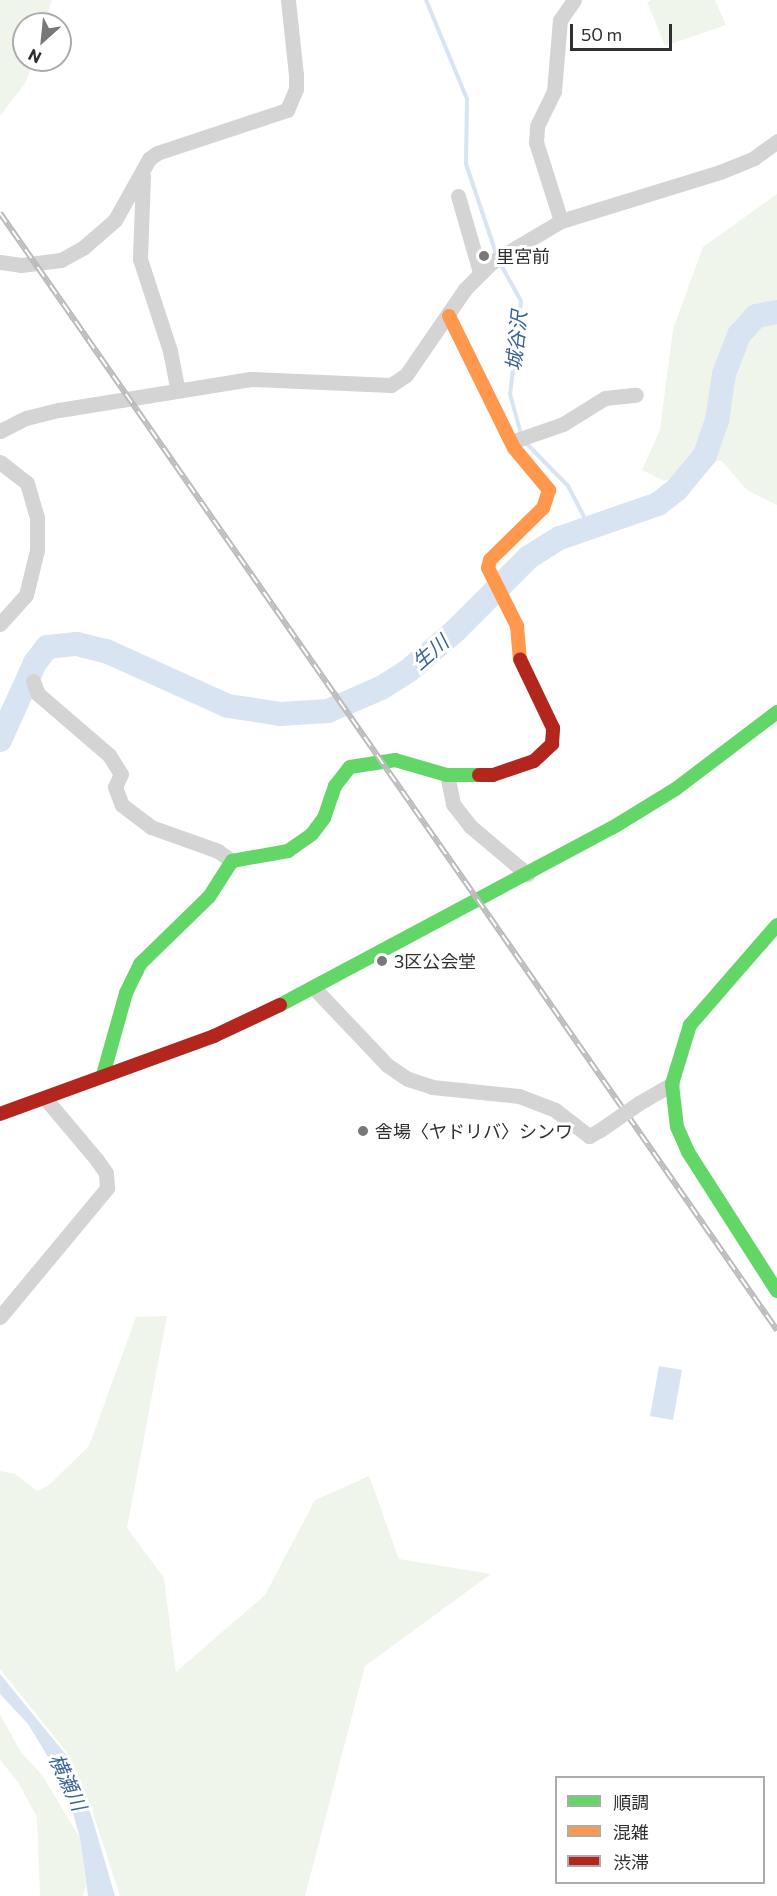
<!DOCTYPE html>
<meta charset="utf-8">
<style>
body{margin:0}
#map{position:relative;width:777px;height:1896px;overflow:hidden;background:#fff;font-family:Commissioner,"Noto Sans JP",sans-serif}
div>[style]{position:absolute}
.green>*{inset:0;background:#f0f5ec}
.water>*{inset:0;background:#d8e4f2}
.stream>*{height:4px;margin:-2px;padding:0 2px;transform-origin:2px;border-radius:2px;background:#d8e4f2}
.river>*{height:24px;margin:-12px;padding:0 12px;transform-origin:12px;border-radius:12px;background:#d8e4f2}
.street>*{height:15px;margin:-7.5px;padding:0 7.5px;transform-origin:7.5px;border-radius:7.5px;background:#d4d4d4}
.fast>*{height:14px;margin:-7px;padding:0 7px;transform-origin:7px;border-radius:7px;background:#63d668}
.slow>*{height:14px;margin:-7px;padding:0 7px;transform-origin:7px;border-radius:7px;background:#ff974d}
.jam>*{height:14px;margin:-7px;padding:0 7px;transform-origin:7px;border-radius:7px;background:#b3261e}
.rail>*{height:6px;margin-top:-3px;transform-origin:0;background:repeating-linear-gradient(90deg,#fff 0 11px,#bbb 0 22px);box-sizing:border-box;border-block:2px solid #bbb}
.street-bridge>*{height:15px;margin:-7.5px;padding:0 7.5px;transform-origin:7.5px;border-radius:7.5px;background:#d4d4d4}
.dots>*{width:16px;height:16px;translate:-50% -50%;box-sizing:border-box;border:3px solid #fff;border-radius:50%}
span{translate:-50% -50%;white-space:nowrap;text-align:center;line-height:1.15;-webkit-text-stroke:6px #fff;paint-order:stroke}
.poi-label{font-size:18px;color:#2f2f2f}
.left{translate:0 -50%;text-align:left}
.water-label{font-size:20px;color:#3a6494;font-style:italic}
.legend{position:absolute;left:555px;top:1776px;width:210px;height:108px;box-sizing:border-box;background:#fff;border:2px solid #acacac;margin:0;padding:8px 10px;list-style:none;font-size:18px;color:#2f2f2f}
.legend li{display:flex;align-items:center;gap:12px;height:30px}
.legend b{width:30px;border:2px solid #acacac}
.north{position:absolute;left:12px;top:12px;width:60px;height:60px;box-sizing:border-box;background:#fff;border:2px solid #acacac;border-radius:50%;rotate:207deg;font-size:16px;font-weight:700;line-height:24px;text-align:center;color:#2f2f2f}
.north::after{content:'';display:block;margin:auto;width:21px;height:27px;background:#787878;clip-path:polygon(50% 0,100% 100%,50% 72%,0 100%)}
.scale{position:absolute;left:570px;top:24px;width:102px;height:27px;box-sizing:border-box;border:3px solid #2f2f2f;border-top:0;padding-left:8px;font-size:18px;line-height:21px;white-space:nowrap;color:#2f2f2f;-webkit-text-stroke:4px #fff;paint-order:stroke}
</style>
<div id="map">
<div class="green">
<i style="clip-path:polygon(0 0,52px 0,44px 24px,24px 24px,24px 60px,33px 60px,26px 82px,0 116px)"></i>
<i style="clip-path:polygon(652px 0,715px 0,726px 25px,665px 46px,647px 2px)"></i>
<i style="clip-path:polygon(777px 194px,777px 505px,747px 490px,721px 460px,664px 481px,642px 470px,660px 430px,673px 329px,703px 247px)"></i>
<i style="clip-path:polygon(167px 1316px,127px 1528px,164px 1578px,176px 1672px,265px 1595px,315px 1500px,369px 1476px,399px 1559px,491px 1574px,365px 1666px,305px 1896px,120px 1896px,91px 1807px,69px 1755px,0 1669px,0 1471px,15px 1474px,37px 1491px,49px 1485px,89px 1446px,136px 1317px)"></i>
<i style="clip-path:polygon(0 1714px,20px 1751px,42px 1775px,80px 1838px,86px 1886px,83px 1896px,40px 1896px,37px 1817px,18px 1782px,0 1760px)"></i>
</div>
<div class="water">
<i style="clip-path:polygon(659px 1366px,682px 1370px,673px 1420px,650px 1416px)"></i>
<i style="clip-path:polygon(0 1674px,67px 1756px,90px 1811px,115px 1896px,88px 1896px,80px 1838px,65px 1785px,28px 1724px,0 1694px)"></i>
</div>
<div class="stream">
<i style="left:426px;top:0;width:107px;rotate:67.5deg"></i>
<i style="left:467px;top:99px;width:65px;rotate:90.9deg"></i>
<i style="left:466px;top:164px;width:97px;rotate:71.4deg"></i>
<i style="left:500px;top:263px;width:43px;rotate:61.1deg"></i>
<i style="left:521px;top:301px;width:94px;rotate:96.7deg"></i>
<i style="left:510px;top:394px;width:41px;rotate:74.6deg"></i>
<i style="left:524px;top:441px;width:63px;rotate:45.6deg"></i>
<i style="left:568px;top:486px;width:50px;rotate:62.4deg"></i>
</div>
<div class="river">
<i style="left:0;top:740px;width:85px;rotate:-65.6deg"></i>
<i style="left:35px;top:663px;width:20px;rotate:-53deg"></i>
<i style="left:47px;top:647px;width:30px;rotate:-6deg"></i>
<i style="left:77px;top:644px;width:30px;rotate:14deg"></i>
<i style="left:106px;top:651px;width:134px;rotate:24.3deg"></i>
<i style="left:228px;top:706px;width:54px;rotate:8.6deg"></i>
<i style="left:281px;top:714px;width:47px;rotate:-3.7deg"></i>
<i style="left:328px;top:711px;width:58px;rotate:-23.5deg"></i>
<i style="left:381px;top:688px;width:32px;rotate:-32deg"></i>
<i style="left:408px;top:671px;width:62px;rotate:-40.4deg"></i>
<i style="left:455px;top:631px;width:105px;rotate:-45deg"></i>
<i style="left:529px;top:557px;width:36px;rotate:-32deg"></i>
<i style="left:560px;top:538px;width:104px;rotate:-19.1deg"></i>
<i style="left:658px;top:504px;width:24px;rotate:-38deg"></i>
<i style="left:677px;top:489px;width:44px;rotate:-50.5deg"></i>
<i style="left:705px;top:455px;width:36px;rotate:-71deg"></i>
<i style="left:717px;top:421px;width:48px;rotate:-81.5deg"></i>
<i style="left:724px;top:374px;width:42px;rotate:-69deg"></i>
<i style="left:739px;top:335px;width:25px;rotate:-48deg"></i>
<i style="left:756px;top:316px;width:21px;rotate:-11deg"></i>
</div>
<div class="street">
<i style="left:143px;top:176px;width:83px;rotate:92.1deg"></i>
<i style="left:140px;top:259px;width:97px;rotate:71.9deg"></i>
<i style="left:170px;top:351px;width:38px;rotate:79deg"></i>
<i style="left:458px;top:196px;width:79px;rotate:73.9deg"></i>
<i style="left:561px;top:221px;width:83px;rotate:-107.6deg"></i>
<i style="left:536px;top:142px;width:16px;rotate:-86deg"></i>
<i style="left:537px;top:126px;width:39px;rotate:-64deg"></i>
<i style="left:554px;top:91px;width:71px;rotate:-85.2deg"></i>
<i style="left:560px;top:20px;width:24px;rotate:-55deg"></i>
<i style="left:0;top:262px;width:21px;rotate:8deg"></i>
<i style="left:21px;top:265px;width:40px;rotate:-7.1deg"></i>
<i style="left:61px;top:260px;width:26px;rotate:-29deg"></i>
<i style="left:84px;top:247px;width:41px;rotate:-41.1deg"></i>
<i style="left:115px;top:220px;width:70px;rotate:-60.9deg"></i>
<i style="left:149px;top:159px;width:10px;rotate:-37deg"></i>
<i style="left:157px;top:153px;width:137px;rotate:-18.3deg"></i>
<i style="left:287px;top:110px;width:23px;rotate:-67deg"></i>
<i style="left:296px;top:89px;width:14px;rotate:-90deg"></i>
<i style="left:296px;top:75px;width:75px;rotate:-96.1deg"></i>
<i style="left:0;top:431px;width:29px;rotate:-27deg"></i>
<i style="left:26px;top:418px;width:34px;rotate:-14deg"></i>
<i style="left:59px;top:410px;width:194px;rotate:-9.2deg"></i>
<i style="left:251px;top:379px;width:140px;rotate:2.5deg"></i>
<i style="left:391px;top:385px;width:18px;rotate:-34deg"></i>
<i style="left:406px;top:375px;width:104px;rotate:-55.5deg"></i>
<i style="left:465px;top:289px;width:38px;rotate:-45deg"></i>
<i style="left:492px;top:262px;width:80px;rotate:-30.7deg"></i>
<i style="left:561px;top:221px;width:166px;rotate:-17.1deg"></i>
<i style="left:720px;top:172px;width:37px;rotate:-22deg"></i>
<i style="left:754px;top:158px;width:29px;rotate:-36deg"></i>
<i style="left:514px;top:441px;width:52px;rotate:-19.1deg"></i>
<i style="left:563px;top:424px;width:49px;rotate:-31.8deg"></i>
<i style="left:605px;top:398px;width:31px;rotate:-6deg"></i>
<i style="left:0;top:462px;width:34px;rotate:38deg"></i>
<i style="left:27px;top:483px;width:35px;rotate:74deg"></i>
<i style="left:37px;top:517px;width:33px;rotate:90deg"></i>
<i style="left:37px;top:550px;width:46px;rotate:103.7deg"></i>
<i style="left:26px;top:595px;width:39px;rotate:132deg"></i>
<i style="left:33px;top:681px;width:14px;rotate:69deg"></i>
<i style="left:38px;top:694px;width:94px;rotate:40.7deg"></i>
<i style="left:109px;top:755px;width:22px;rotate:58deg"></i>
<i style="left:121px;top:774px;width:14px;rotate:115deg"></i>
<i style="left:115px;top:787px;width:19px;rotate:69deg"></i>
<i style="left:122px;top:805px;width:36px;rotate:37deg"></i>
<i style="left:151px;top:827px;width:71px;rotate:19.7deg"></i>
<i style="left:218px;top:851px;width:17px;rotate:36deg"></i>
<i style="left:447px;top:775px;width:30px;rotate:78deg"></i>
<i style="left:453px;top:804px;width:28px;rotate:52deg"></i>
<i style="left:470px;top:826px;width:75px;rotate:40.1deg"></i>
<i style="left:314px;top:988px;width:106px;rotate:46.5deg"></i>
<i style="left:387px;top:1065px;width:25px;rotate:34deg"></i>
<i style="left:408px;top:1079px;width:25px;rotate:18deg"></i>
<i style="left:432px;top:1087px;width:87px;rotate:5.9deg"></i>
<i style="left:519px;top:1096px;width:39px;rotate:21deg"></i>
<i style="left:555px;top:1110px;width:43px;rotate:37.4deg"></i>
<i style="left:589px;top:1136px;width:13px;rotate:-29deg"></i>
<i style="left:639px;top:1103px;width:38px;rotate:-30deg"></i>
<i style="left:0;top:1317px;width:168px;rotate:-50.3deg"></i>
<i style="left:107px;top:1188px;width:15px;rotate:-94deg"></i>
<i style="left:106px;top:1173px;width:16px;rotate:-125deg"></i>
<i style="left:97px;top:1160px;width:81px;rotate:-130deg"></i>
</div>
<div class="fast">
<i style="left:777px;top:925px;width:133px;rotate:131deg"></i>
<i style="left:690px;top:1025px;width:62px;rotate:107deg"></i>
<i style="left:672px;top:1084px;width:43px;rotate:83.4deg"></i>
<i style="left:677px;top:1127px;width:27px;rotate:66deg"></i>
<i style="left:688px;top:1152px;width:165px;rotate:57.4deg"></i>
<i style="left:280px;top:1005px;width:376px;rotate:-28.1deg"></i>
<i style="left:612px;top:828px;width:76px;rotate:-31.6deg"></i>
<i style="left:677px;top:788px;width:126px;rotate:-37.2deg"></i>
<i style="left:103px;top:1075px;width:85px;rotate:-74.3deg"></i>
<i style="left:126px;top:993px;width:32px;rotate:-64deg"></i>
<i style="left:140px;top:964px;width:96px;rotate:-44.2deg"></i>
<i style="left:209px;top:897px;width:43px;rotate:-57.4deg"></i>
<i style="left:232px;top:861px;width:57px;rotate:-10.1deg"></i>
<i style="left:288px;top:851px;width:29px;rotate:-35deg"></i>
<i style="left:312px;top:834px;width:20px;rotate:-53deg"></i>
<i style="left:324px;top:818px;width:34px;rotate:-71deg"></i>
<i style="left:335px;top:786px;width:24px;rotate:-52deg"></i>
<i style="left:350px;top:767px;width:46px;rotate:-8.8deg"></i>
<i style="left:395px;top:760px;width:54px;rotate:16.1deg"></i>
<i style="left:447px;top:775px;width:32px"></i>
</div>
<div class="slow">
<i style="left:449px;top:316px;width:147px;rotate:63.8deg"></i>
<i style="left:514px;top:448px;width:55px;rotate:50.2deg"></i>
<i style="left:549px;top:490px;width:19px;rotate:108deg"></i>
<i style="left:543px;top:508px;width:74px;rotate:135.5deg"></i>
<i style="left:490px;top:560px;width:8px;rotate:104deg"></i>
<i style="left:488px;top:568px;width:65px;rotate:63.4deg"></i>
<i style="left:517px;top:626px;width:33px;rotate:85deg"></i>
</div>
<div class="jam">
<i style="left:479px;top:775px;width:14px"></i>
<i style="left:493px;top:775px;width:43px;rotate:-18.9deg"></i>
<i style="left:534px;top:761px;width:25px;rotate:-43deg"></i>
<i style="left:552px;top:744px;width:16px;rotate:-86deg"></i>
<i style="left:553px;top:728px;width:76px;rotate:-115.6deg"></i>
<i style="left:0;top:1114px;width:228px;rotate:-20deg"></i>
<i style="left:214px;top:1036px;width:73px;rotate:-25.2deg"></i>
</div>
<div class="rail">
<i style="left:0;top:213px;width:1361px;rotate:55.18deg"></i>
</div>
<div class="street-bridge">
<i style="left:600px;top:1130px;width:47px;rotate:-34.7deg"></i>
</div>
<div class="dots">
<i style="left:484px;top:256px;background:#787878"></i>
<i style="left:382px;top:961px;background:#787878"></i>
<i style="left:363px;top:1131px;background:#787878"></i>
</div>
<div class="poi-label">
<span class="left" style="left:496px;top:256px">里宮前</span>
<span class="left" style="left:394px;top:961px">3区公会堂</span>
<span class="left" style="left:375px;top:1131px">舎場〈ヤドリバ〉シンワ</span>
</div>
<div class="water-label">
<span style="left:516px;top:341px;rotate:-84deg">城谷沢</span>
<span style="left:430px;top:652px;rotate:-41deg">生川</span>
<span style="left:68px;top:1782px;rotate:65deg">横瀬川</span>
</div>
<ul class="legend">
<li><b style="height:8px;background:#63d668"></b>順調</li>
<li><b style="height:8px;background:#ff974d"></b>混雑</li>
<li><b style="height:8px;background:#b3261e"></b>渋滞</li>
</ul>
<div class="north">N</div>
<div class="scale">50 m</div>
</div>
